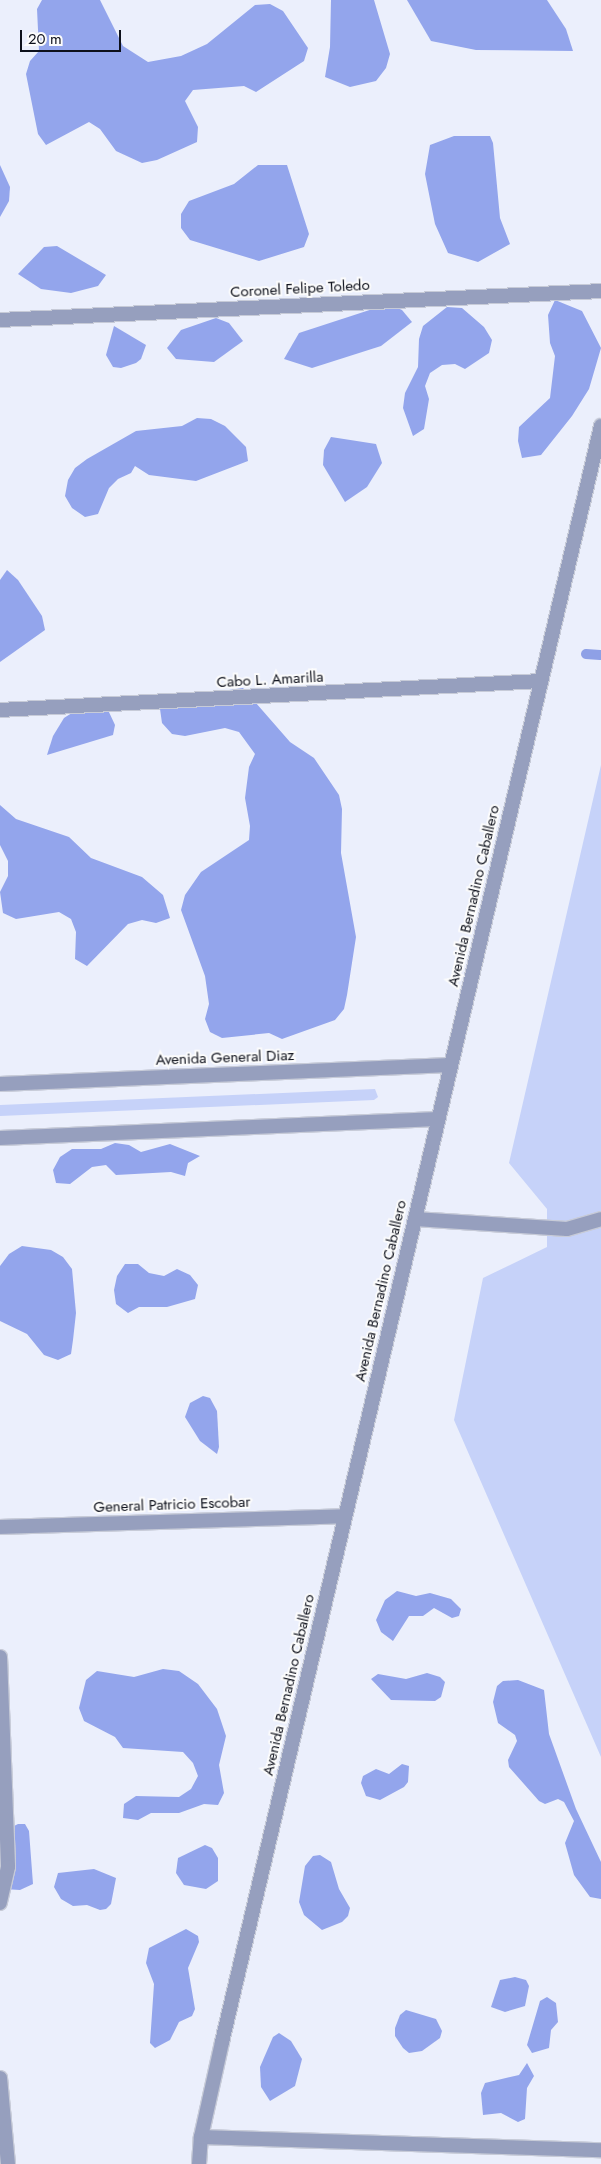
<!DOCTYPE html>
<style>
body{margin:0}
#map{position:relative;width:601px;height:2164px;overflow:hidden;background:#ebeffc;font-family:Jost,sans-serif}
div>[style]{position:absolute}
.green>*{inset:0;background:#c6d2f9}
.forest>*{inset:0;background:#93a5ec}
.stream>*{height:10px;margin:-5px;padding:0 5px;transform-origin:5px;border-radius:5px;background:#8ea0e6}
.roads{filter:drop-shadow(1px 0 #c7cbd8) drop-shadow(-1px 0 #c7cbd8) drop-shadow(0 1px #c7cbd8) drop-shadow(0 -1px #c7cbd8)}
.service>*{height:14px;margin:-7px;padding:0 7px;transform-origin:7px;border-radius:7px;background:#969fbe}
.minor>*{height:14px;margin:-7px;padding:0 7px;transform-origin:7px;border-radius:7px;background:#969fbe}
.tertiary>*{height:14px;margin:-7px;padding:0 7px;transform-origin:7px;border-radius:7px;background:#969fbe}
span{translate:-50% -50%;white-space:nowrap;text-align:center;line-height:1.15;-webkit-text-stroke:4px #fcfcfc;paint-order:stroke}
.street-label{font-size:15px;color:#0d101b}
.scale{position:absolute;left:20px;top:30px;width:101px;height:22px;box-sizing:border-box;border:2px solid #0d101b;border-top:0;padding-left:6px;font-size:15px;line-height:18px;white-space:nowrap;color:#0d101b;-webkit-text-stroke:4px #fcfcfc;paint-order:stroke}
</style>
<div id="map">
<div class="green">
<i style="clip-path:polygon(601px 765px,601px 1757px,454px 1420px,483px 1278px,547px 1247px,547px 1209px,509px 1163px)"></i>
<i style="clip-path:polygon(375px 1089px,378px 1097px,374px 1100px,0 1116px,0 1105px)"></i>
</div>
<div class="forest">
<i style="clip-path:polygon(42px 0,100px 0,123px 46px,148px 62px,181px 56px,207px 44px,255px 5px,270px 4px,283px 11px,308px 48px,304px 61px,256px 92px,244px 86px,193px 90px,185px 101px,198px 127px,197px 142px,157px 160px,142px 163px,116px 151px,100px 129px,89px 122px,46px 145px,38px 134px,26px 74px,30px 61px,39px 51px,37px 9px)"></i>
<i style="clip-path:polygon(331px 0,374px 0,390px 54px,386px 68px,376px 81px,350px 87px,325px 77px,330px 47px)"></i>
<i style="clip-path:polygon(407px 0,547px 0,566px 29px,573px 51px,476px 50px,431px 41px)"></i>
<i style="clip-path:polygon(454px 136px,490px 136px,493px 143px,500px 218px,510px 244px,478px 262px,448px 253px,435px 224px,425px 174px,430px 145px)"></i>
<i style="clip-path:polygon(0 165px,10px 187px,9px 201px,0 217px)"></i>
<i style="clip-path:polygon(258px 165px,287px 165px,309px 234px,304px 247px,259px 261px,190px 240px,181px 228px,181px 214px,189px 201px,234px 184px)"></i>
<i style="clip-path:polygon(57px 246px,106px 275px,98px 286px,71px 293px,41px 289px,18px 274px,44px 247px)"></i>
<i style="clip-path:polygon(555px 300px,582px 311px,601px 348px,589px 389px,572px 416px,541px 455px,522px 458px,518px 441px,519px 427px,550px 398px,555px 356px,550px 343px,548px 315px)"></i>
<i style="clip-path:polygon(388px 304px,402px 310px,412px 322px,381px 346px,312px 368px,284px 359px,299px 333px)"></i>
<i style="clip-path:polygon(447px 307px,462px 308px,484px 327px,492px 340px,489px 353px,465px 369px,455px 364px,442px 365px,430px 373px,425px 386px,429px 399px,424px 429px,413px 436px,403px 408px,405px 393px,418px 367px,419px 339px,423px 326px)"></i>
<i style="clip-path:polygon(216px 318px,229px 323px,243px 341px,214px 362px,176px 359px,167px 348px,181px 330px)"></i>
<i style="clip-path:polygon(114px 326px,146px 345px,141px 359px,136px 363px,121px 368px,113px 367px,106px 355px)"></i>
<i style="clip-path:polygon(197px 418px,211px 419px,225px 426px,246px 447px,248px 461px,196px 481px,149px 475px,135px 466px,131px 473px,118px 479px,109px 488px,98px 514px,85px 517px,72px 508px,65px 496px,68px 480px,75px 468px,87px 459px,136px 431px,182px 426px)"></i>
<i style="clip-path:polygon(331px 437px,376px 444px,382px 463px,367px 487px,345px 502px,323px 465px,324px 450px)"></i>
<i style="clip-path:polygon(7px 570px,18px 580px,42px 616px,45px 630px,0 662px,0 580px)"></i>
<i style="clip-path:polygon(243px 688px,290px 742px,314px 758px,339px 795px,342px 809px,341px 853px,356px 937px,347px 995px,344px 1009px,335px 1020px,282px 1039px,269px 1033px,222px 1038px,210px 1032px,205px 1019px,209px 1004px,205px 976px,181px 910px,185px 895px,201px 872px,249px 840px,250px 826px,245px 798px,249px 767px,255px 754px,239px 732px,225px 728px,185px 736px,172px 734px,162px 723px,160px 709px,172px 700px,217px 699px,229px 690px)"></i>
<i style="clip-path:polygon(108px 710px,115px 725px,113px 735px,47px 755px,53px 736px,64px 718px,75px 711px)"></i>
<i style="clip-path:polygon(0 805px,16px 819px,69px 837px,91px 858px,142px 877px,163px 895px,170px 918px,156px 923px,142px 920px,128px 924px,87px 966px,75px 959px,76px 932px,71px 919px,59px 912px,16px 919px,3px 913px,0 892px,8px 876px,8px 861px,0 845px)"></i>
<i style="clip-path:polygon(115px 1143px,129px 1145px,141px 1152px,170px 1144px,200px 1156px,188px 1163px,185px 1176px,171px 1172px,116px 1175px,106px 1165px,92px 1167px,70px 1184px,56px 1183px,53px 1170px,60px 1157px,72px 1149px,101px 1149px)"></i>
<i style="clip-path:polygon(22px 1246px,51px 1250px,63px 1257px,72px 1269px,76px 1313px,73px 1340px,71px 1354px,58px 1360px,44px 1355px,27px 1334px,0 1321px,0 1266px,9px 1254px)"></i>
<i style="clip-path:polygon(125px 1264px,138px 1264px,149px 1273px,164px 1276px,177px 1269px,190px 1275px,198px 1285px,195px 1299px,167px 1307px,139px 1307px,128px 1313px,116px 1304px,114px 1290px,117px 1276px)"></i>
<i style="clip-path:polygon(203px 1396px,210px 1398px,217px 1411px,219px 1447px,217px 1454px,200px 1441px,185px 1417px,190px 1403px)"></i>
<i style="clip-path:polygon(397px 1591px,416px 1596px,430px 1593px,451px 1599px,461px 1609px,459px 1616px,452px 1618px,434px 1608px,423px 1616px,409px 1616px,393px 1641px,381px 1632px,376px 1620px,385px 1600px)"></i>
<i style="clip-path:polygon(163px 1669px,179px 1671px,198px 1684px,217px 1709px,226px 1736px,219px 1765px,224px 1793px,218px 1805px,204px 1804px,179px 1813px,151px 1813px,138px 1820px,123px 1818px,124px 1804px,136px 1796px,179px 1797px,191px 1789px,198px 1776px,193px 1763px,183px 1752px,123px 1748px,115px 1737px,84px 1721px,79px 1708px,86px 1680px,97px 1671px,134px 1677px)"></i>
<i style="clip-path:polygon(427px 1673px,440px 1677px,445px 1682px,441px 1697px,435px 1701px,391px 1700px,371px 1679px,378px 1674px,406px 1679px)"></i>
<i style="clip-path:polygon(518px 1680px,544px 1690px,549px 1734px,576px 1809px,601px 1862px,601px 1899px,590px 1897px,574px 1875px,565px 1843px,574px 1821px,564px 1802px,558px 1799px,545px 1804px,539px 1801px,509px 1767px,508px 1760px,517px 1741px,515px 1735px,498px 1723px,493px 1702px,497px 1686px,503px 1681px)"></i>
<i style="clip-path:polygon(402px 1764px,409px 1766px,408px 1782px,404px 1787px,380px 1800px,366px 1796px,361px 1783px,363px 1776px,376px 1769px,389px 1774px)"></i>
<i style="clip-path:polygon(18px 1824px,25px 1824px,29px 1831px,33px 1884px,20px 1890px,4px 1889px,0 1893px,0 1833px)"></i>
<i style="clip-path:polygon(205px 1845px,212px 1848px,218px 1858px,218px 1881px,206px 1889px,184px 1885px,176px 1873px,178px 1858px)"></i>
<i style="clip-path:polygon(320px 1855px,331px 1862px,339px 1889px,350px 1908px,348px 1916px,342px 1922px,322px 1930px,304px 1915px,299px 1902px,305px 1866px,313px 1856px)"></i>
<i style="clip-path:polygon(94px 1869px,116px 1878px,111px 1904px,106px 1909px,100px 1910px,87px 1905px,73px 1906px,61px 1899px,54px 1887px,58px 1873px)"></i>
<i style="clip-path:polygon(186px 1929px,198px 1936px,199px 1942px,188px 1968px,195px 2009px,192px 2016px,179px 2022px,170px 2040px,155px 2048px,150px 2043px,154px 1984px,146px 1963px,149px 1948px)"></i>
<i style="clip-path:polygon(515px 1977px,526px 1980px,529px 1986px,525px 2006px,505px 2012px,491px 2007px,500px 1980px)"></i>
<i style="clip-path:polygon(547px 1997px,556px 2003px,558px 2022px,551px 2030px,549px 2048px,532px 2053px,527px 2045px,540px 2001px)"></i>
<i style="clip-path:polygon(406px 2010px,436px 2019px,442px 2031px,440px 2038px,422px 2051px,409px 2053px,403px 2048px,395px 2036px,395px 2028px,400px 2015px)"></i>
<i style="clip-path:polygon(279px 2033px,291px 2041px,302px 2059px,295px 2086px,270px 2101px,261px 2087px,260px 2067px,273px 2037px)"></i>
<i style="clip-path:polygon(527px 2063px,534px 2076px,527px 2088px,525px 2119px,518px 2122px,501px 2113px,483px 2115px,481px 2093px,485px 2083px,519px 2075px)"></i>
</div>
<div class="stream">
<i style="left:586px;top:654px;width:14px;rotate:4deg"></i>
</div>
<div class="roads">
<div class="service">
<i style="left:415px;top:1219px;width:152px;rotate:3.8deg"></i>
<i style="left:567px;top:1229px;width:35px;rotate:-16deg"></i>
</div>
<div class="minor">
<i style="left:0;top:320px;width:602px;rotate:-2.76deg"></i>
<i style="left:0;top:710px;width:542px;rotate:-3.07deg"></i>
<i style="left:0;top:1084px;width:451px;rotate:-2.4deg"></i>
<i style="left:0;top:1138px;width:438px;rotate:-2.5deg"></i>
<i style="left:0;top:1527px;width:345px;rotate:-1.8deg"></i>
<i style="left:0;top:1657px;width:210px;rotate:87.8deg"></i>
<i style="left:8px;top:1867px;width:37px;rotate:103deg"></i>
<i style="left:0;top:2078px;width:86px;rotate:84.7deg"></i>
<i style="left:201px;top:2137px;width:400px;rotate:1.9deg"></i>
</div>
<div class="tertiary">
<i style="left:199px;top:2164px;width:27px;rotate:-86deg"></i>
<i style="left:201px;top:2137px;width:97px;rotate:-77.5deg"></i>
<i style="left:222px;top:2042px;width:1660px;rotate:-76.8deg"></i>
</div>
</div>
<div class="street-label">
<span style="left:300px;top:289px;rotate:-3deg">Coronel Felipe Toledo</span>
<span style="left:270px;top:680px;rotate:-3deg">Cabo L. Amarilla</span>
<span style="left:474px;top:896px;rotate:-77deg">Avenida Bernadino Caballero</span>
<span style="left:225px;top:1058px;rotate:-2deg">Avenida General Diaz</span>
<span style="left:381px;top:1291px;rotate:-77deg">Avenida Bernadino Caballero</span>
<span style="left:172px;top:1505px;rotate:-2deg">General Patricio Escobar</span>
<span style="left:289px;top:1685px;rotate:-77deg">Avenida Bernadino Caballero</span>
</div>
<div class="scale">20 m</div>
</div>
